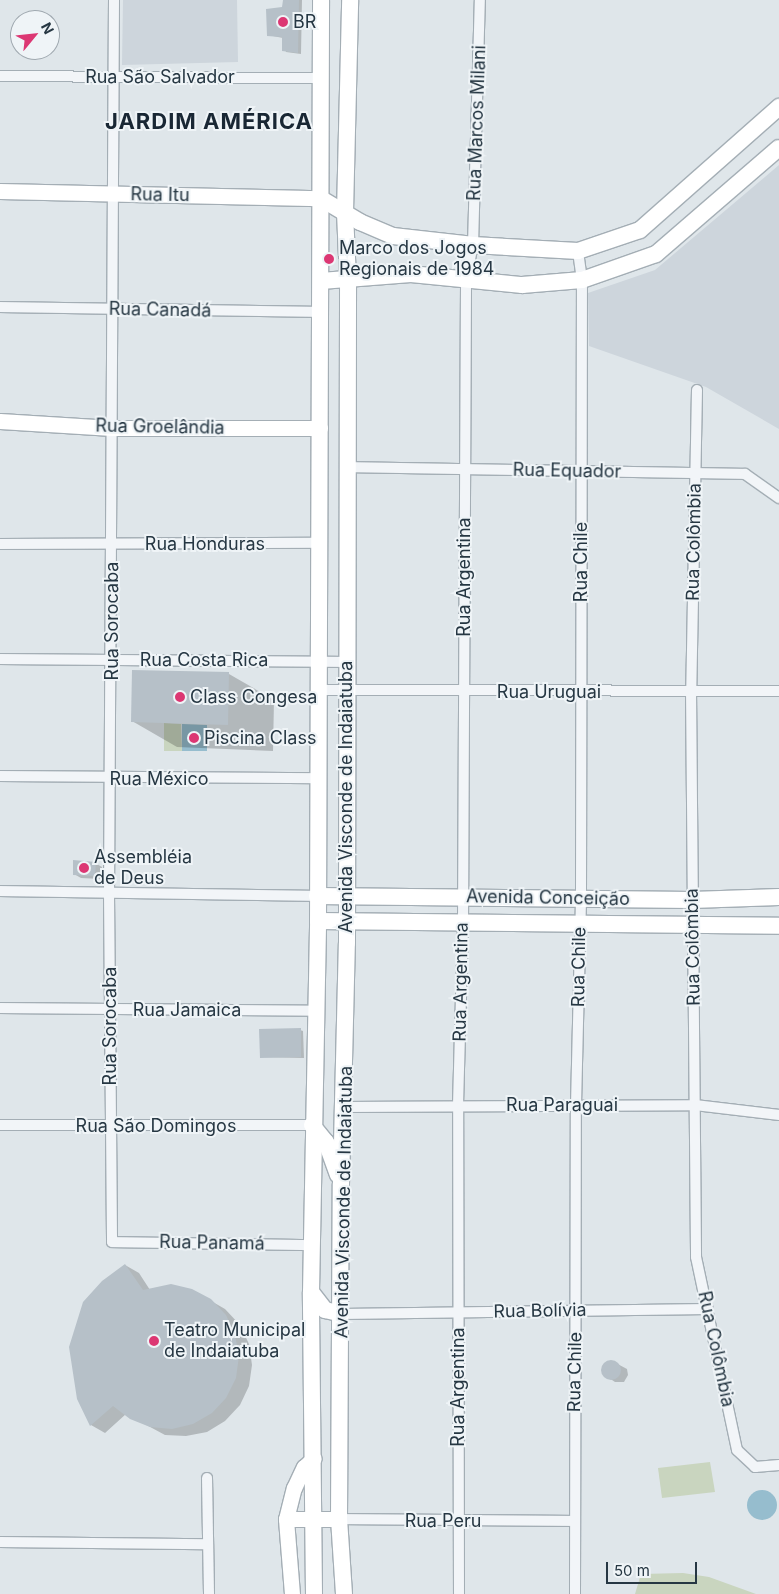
<!DOCTYPE html>
<meta charset="utf-8">
<style>
body{margin:0}
#map{position:relative;width:779px;height:1594px;overflow:hidden;background:#dfe6ea;font-family:Inter,sans-serif}
div>[style]{position:absolute}
.built>*{inset:0;background:#cdd5dc}
.green>*{inset:0;background:#c9d5bf}
.water>*{inset:0;background:#96bdce}
.round{border-radius:50%}
.shadow>*{inset:0;background:#0003}
.building>*{inset:0;background:#b6c0c8}
.roads{filter:drop-shadow(1px 0 #a4aeb5) drop-shadow(-1px 0 #a4aeb5) drop-shadow(0 1px #a4aeb5) drop-shadow(0 -1px #a4aeb5)}
.street>*{height:10px;margin:-5px;padding:0 5px;transform-origin:5px;border-radius:5px;background:#f2f5f8}
.secondary>*{height:15px;margin:-7.5px;padding:0 7.5px;transform-origin:7.5px;border-radius:7.5px;background:#fff}
.primary>*{height:16px;margin:-8px;padding:0 8px;transform-origin:8px;border-radius:8px;background:#fff}
.dots>*{width:14px;height:14px;translate:-50% -50%;box-sizing:border-box;border:2px solid #eff4f7;border-radius:50%}
span{translate:-50% -50%;white-space:nowrap;text-align:center;line-height:1.15;-webkit-text-stroke:4px #eff4f7;paint-order:stroke}
.poi-label{font-size:18px;color:#263743}
.left{translate:0 -50%;text-align:left}
.street-label{font-size:18px;color:#263743}
.district-label{font-size:22px;color:#192734;font-weight:700;letter-spacing:1px}
.north{position:absolute;left:10px;top:10px;width:50px;height:50px;box-sizing:border-box;background:#eff4f7;border:1px solid #9fa8af;border-radius:50%;rotate:62deg;font-size:14px;font-weight:700;line-height:20px;text-align:center;color:#263743}
.north::after{content:'';display:block;margin:auto;width:18px;height:22px;background:#dc3773;clip-path:polygon(50% 0,100% 100%,50% 72%,0 100%)}
.scale{position:absolute;left:606px;top:1562px;width:91px;height:22px;box-sizing:border-box;border:2px solid #263743;border-top:0;padding-left:6px;font-size:15px;line-height:18px;white-space:nowrap;color:#263743;-webkit-text-stroke:4px #eff4f7;paint-order:stroke}
</style>
<div id="map">
<div class="built">
<i style="clip-path:polygon(123px 0,237px 0,238px 62px,122px 65px)"></i>
<i style="clip-path:polygon(779px 165px,779px 429px,706px 387px,589px 346px,588px 293px,655px 270px)"></i>
</div>
<div class="green">
<i style="clip-path:polygon(164px 723px,181px 724px,182px 751px,164px 751px)"></i>
<i style="clip-path:polygon(710px 1462px,715px 1492px,662px 1498px,658px 1468px)"></i>
<i style="clip-path:polygon(683px 1573px,709px 1577px,756px 1594px,635px 1594px,641px 1574px)"></i>
</div>
<div class="water">
<i style="clip-path:polygon(182px 724px,207px 725px,207px 751px,182px 751px)"></i>
<i class="round" style="left:747px;top:1490px;width:30px;height:30px"></i>
</div>
<div class="shadow">
<i style="clip-path:polygon(284px 0,302px 0,301px 54px,286px 52px,283px 38px,268px 35px,283px 8px)"></i>
<i style="clip-path:polygon(229px 674px,274px 700px,273px 751px,177px 747px,132px 721px)"></i>
<i style="clip-path:polygon(95px 863px,102px 867px,101px 879px,81px 878px,74px 874px)"></i>
<i style="clip-path:polygon(300px 1030px,303px 1031px,304px 1058px,261px 1057px)"></i>
<i style="clip-path:polygon(125px 1265px,139px 1273px,150px 1290px,192px 1290px,225px 1309px,240px 1325px,249px 1344px,252px 1365px,249px 1386px,240px 1405px,225px 1421px,207px 1432px,186px 1436px,165px 1435px,126px 1414px,105px 1433px,91px 1425px,78px 1398px)"></i>
<i style="clip-path:polygon(612px 1361px,627px 1369px,628px 1375px,624px 1382px,615px 1382px,603px 1374px,606px 1362px)"></i>
</div>
<div class="building">
<i style="clip-path:polygon(283px 0,299px 0,298px 53px,282px 51px,282px 37px,267px 36px,266px 9px,282px 7px)"></i>
<i style="clip-path:polygon(132px 670px,229px 672px,228px 725px,131px 722px)"></i>
<i style="clip-path:polygon(73px 860px,96px 862px,95px 876px,73px 875px)"></i>
<i style="clip-path:polygon(301px 1028px,301px 1057px,260px 1058px,259px 1029px)"></i>
<i style="clip-path:polygon(125px 1264px,143px 1290px,171px 1284px,192px 1289px,211px 1299px,226px 1315px,235px 1335px,239px 1356px,236px 1378px,226px 1398px,212px 1413px,193px 1424px,172px 1429px,150px 1427px,130px 1419px,113px 1406px,90px 1426px,77px 1399px,69px 1347px,83px 1302px,102px 1281px)"></i>
<i class="round" style="left:601px;top:1360px;width:20px;height:20px"></i>
</div>
<div class="roads">
<div class="street">
<i style="left:114px;top:0;width:894px;rotate:90.32deg"></i>
<i style="left:109px;top:894px;width:348px;rotate:89.5deg"></i>
<i style="left:112px;top:1242px;width:200px;rotate:0.9deg"></i>
<i style="left:0;top:76px;width:321px;rotate:0.4deg"></i>
<i style="left:0;top:307px;width:320px;rotate:0.9deg"></i>
<i style="left:697px;top:390px;width:300px;rotate:91.1deg"></i>
<i style="left:691px;top:690px;width:567px;rotate:89.49deg"></i>
<i style="left:696px;top:1257px;width:197px;rotate:78deg"></i>
<i style="left:737px;top:1450px;width:25px;rotate:43deg"></i>
<i style="left:755px;top:1467px;width:24px;rotate:-5deg"></i>
<i style="left:347px;top:467px;width:398px;rotate:1deg"></i>
<i style="left:745px;top:474px;width:42px;rotate:35.2deg"></i>
<i style="left:0;top:544px;width:321px;rotate:-0.2deg"></i>
<i style="left:0;top:659px;width:346px;rotate:0.5deg"></i>
<i style="left:319px;top:690px;width:460px;rotate:0.1deg"></i>
<i style="left:0;top:776px;width:319px;rotate:0.4deg"></i>
<i style="left:0;top:891px;width:317px;rotate:0.9deg"></i>
<i style="left:0;top:1008px;width:315px;rotate:0.5deg"></i>
<i style="left:345px;top:1107px;width:350px;rotate:-0.3deg"></i>
<i style="left:695px;top:1105px;width:85px;rotate:6.8deg"></i>
<i style="left:0;top:1125px;width:312px"></i>
<i style="left:342px;top:1314px;width:366px;rotate:-0.8deg"></i>
<i style="left:207px;top:1478px;width:116px;rotate:89deg"></i>
<i style="left:339px;top:1519px;width:235px;rotate:0.5deg"></i>
<i style="left:0;top:1542px;width:207px;rotate:0.6deg"></i>
<i style="left:459px;top:1594px;width:489px;rotate:-90.1deg"></i>
<i style="left:458px;top:1105px;width:182px;rotate:-88.4deg"></i>
<i style="left:463px;top:923px;width:643px;rotate:-89.73deg"></i>
<i style="left:466px;top:280px;width:36px;rotate:-79deg"></i>
<i style="left:473px;top:245px;width:245px;rotate:-88.4deg"></i>
<i style="left:575px;top:1594px;width:489px;rotate:-89.9deg"></i>
<i style="left:576px;top:1105px;width:208px;rotate:-88.6deg"></i>
<i style="left:581px;top:897px;width:617px;rotate:-89.91deg"></i>
<i style="left:582px;top:280px;width:29px;rotate:-98deg"></i>
</div>
<div class="secondary">
<i style="left:0;top:191px;width:320px;rotate:1.3deg"></i>
<i style="left:0;top:421px;width:112px;rotate:3.6deg"></i>
<i style="left:112px;top:428px;width:208px"></i>
<i style="left:286px;top:1519px;width:53px"></i>
<i style="left:292px;top:1594px;width:75px;rotate:-94.6deg"></i>
<i style="left:286px;top:1519px;width:32px;rotate:-76deg"></i>
<i style="left:294px;top:1488px;width:23px;rotate:-65deg"></i>
<i style="left:304px;top:1467px;width:13px;rotate:-42deg"></i>
</div>
<div class="primary">
<i style="left:320px;top:198px;width:47px;rotate:31deg"></i>
<i style="left:360px;top:222px;width:36px;rotate:23deg"></i>
<i style="left:393px;top:236px;width:81px;rotate:6.4deg"></i>
<i style="left:473px;top:245px;width:105px;rotate:3.3deg"></i>
<i style="left:578px;top:251px;width:65px;rotate:-18.7deg"></i>
<i style="left:640px;top:230px;width:186px;rotate:-41.5deg"></i>
<i style="left:321px;top:281px;width:90px;rotate:-4.4deg"></i>
<i style="left:411px;top:274px;width:112px;rotate:5.7deg"></i>
<i style="left:522px;top:285px;width:60px;rotate:-4.8deg"></i>
<i style="left:582px;top:280px;width:78px;rotate:-19.4deg"></i>
<i style="left:656px;top:254px;width:162px;rotate:-40.8deg"></i>
<i style="left:317px;top:896px;width:375px;rotate:0.6deg"></i>
<i style="left:692px;top:900px;width:87px;rotate:-2deg"></i>
<i style="left:318px;top:921px;width:461px;rotate:0.6deg"></i>
<i style="left:312px;top:1125px;width:22px;rotate:51deg"></i>
<i style="left:326px;top:1142px;width:35px;rotate:70deg"></i>
<i style="left:311px;top:1292px;width:23px;rotate:52deg"></i>
<i style="left:325px;top:1310px;width:17px;rotate:13deg"></i>
<i style="left:314px;top:1594px;width:302px;rotate:-90.6deg"></i>
<i style="left:311px;top:1292px;width:371px;rotate:-88.9deg"></i>
<i style="left:318px;top:921px;width:921px;rotate:-89.81deg"></i>
<i style="left:344px;top:1594px;width:75px;rotate:-93.8deg"></i>
<i style="left:339px;top:1519px;width:335px;rotate:-89.7deg"></i>
<i style="left:341px;top:1184px;width:241px;rotate:-88.6deg"></i>
<i style="left:347px;top:943px;width:664px;rotate:-89.91deg"></i>
<i style="left:348px;top:279px;width:67px;rotate:-92.6deg"></i>
<i style="left:345px;top:212px;width:212px;rotate:-88.6deg"></i>
</div>
</div>
<div class="dots">
<i style="left:283px;top:22px;background:#dc3773"></i>
<i style="left:329px;top:259px;background:#dc3773"></i>
<i style="left:180px;top:697px;background:#dc3773"></i>
<i style="left:194px;top:738px;background:#dc3773"></i>
<i style="left:84px;top:868px;background:#dc3773"></i>
<i style="left:154px;top:1341px;background:#dc3773"></i>
</div>
<div class="poi-label">
<span class="left" style="left:293px;top:22px">BR</span>
<span class="left" style="left:339px;top:259px">Marco dos Jogos<br>Regionais de 1984</span>
<span class="left" style="left:190px;top:697px">Class Congesa</span>
<span class="left" style="left:204px;top:738px">Piscina Class</span>
<span class="left" style="left:94px;top:868px">Assembléia<br>de Deus</span>
<span class="left" style="left:164px;top:1341px">Teatro Municipal<br>de Indaiatuba</span>
</div>
<div class="street-label">
<span style="left:160px;top:77px">Rua São Salvador</span>
<span style="left:477px;top:123px;rotate:-88deg">Rua Marcos Milani</span>
<span style="left:160px;top:195px;rotate:1deg">Rua Itu</span>
<span style="left:160px;top:310px;rotate:1deg">Rua Canadá</span>
<span style="left:160px;top:427px;rotate:1deg">Rua Groelândia</span>
<span style="left:567px;top:471px;rotate:1deg">Rua Equador</span>
<span style="left:694px;top:542px;rotate:-89deg">Rua Colômbia</span>
<span style="left:205px;top:544px">Rua Honduras</span>
<span style="left:581px;top:562px;rotate:-90deg">Rua Chile</span>
<span style="left:464px;top:577px;rotate:-90deg">Rua Argentina</span>
<span style="left:112px;top:621px;rotate:-90deg">Rua Sorocaba</span>
<span style="left:204px;top:660px">Rua Costa Rica</span>
<span style="left:549px;top:692px">Rua Uruguai</span>
<span style="left:159px;top:779px">Rua México</span>
<span style="left:346px;top:797px;rotate:-90deg">Avenida Visconde de Indaiatuba</span>
<span style="left:548px;top:898px;rotate:1deg">Avenida Conceição</span>
<span style="left:693px;top:947px;rotate:-91deg">Rua Colômbia</span>
<span style="left:579px;top:967px;rotate:-89deg">Rua Chile</span>
<span style="left:461px;top:982px;rotate:-89deg">Rua Argentina</span>
<span style="left:187px;top:1010px">Rua Jamaica</span>
<span style="left:110px;top:1026px;rotate:-90deg">Rua Sorocaba</span>
<span style="left:562px;top:1105px">Rua Paraguai</span>
<span style="left:156px;top:1126px">Rua São Domingos</span>
<span style="left:344px;top:1202px;rotate:-89deg">Avenida Visconde de Indaiatuba</span>
<span style="left:212px;top:1243px;rotate:1deg">Rua Panamá</span>
<span style="left:540px;top:1311px;rotate:-1deg">Rua Bolívia</span>
<span style="left:716px;top:1349px;rotate:78deg">Rua Colômbia</span>
<span style="left:575px;top:1372px;rotate:-89deg">Rua Chile</span>
<span style="left:458px;top:1387px;rotate:-90deg">Rua Argentina</span>
<span style="left:443px;top:1521px">Rua Peru</span>
</div>
<div class="district-label">
<span style="left:209px;top:122px">JARDIM AMÉRICA</span>
</div>
<div class="north">N</div>
<div class="scale">50 m</div>
</div>
